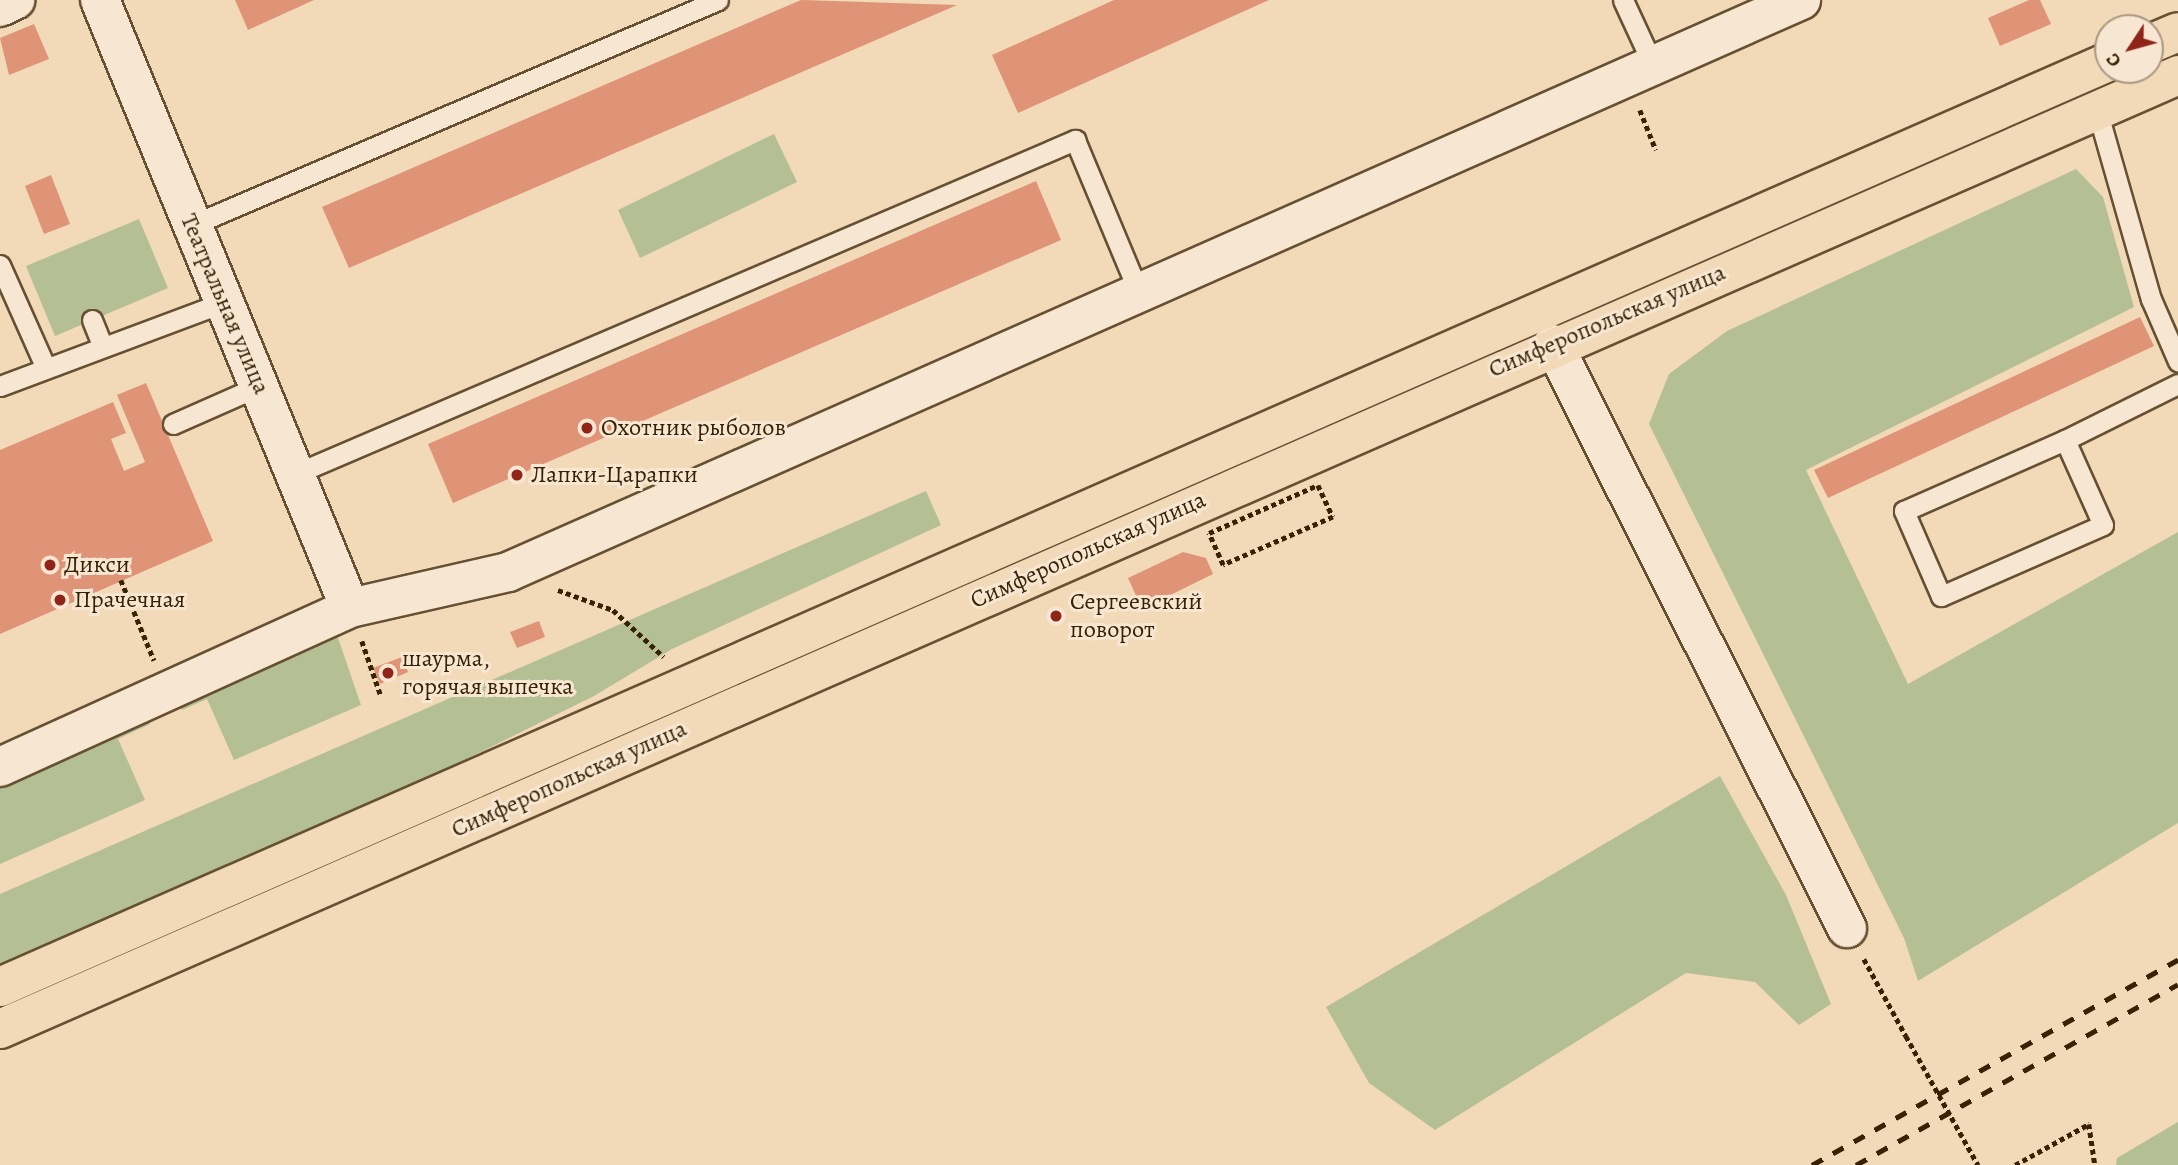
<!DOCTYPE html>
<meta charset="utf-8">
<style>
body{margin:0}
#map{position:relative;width:2178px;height:1165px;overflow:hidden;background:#f2d9b8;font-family:Alegreya,serif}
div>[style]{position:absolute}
.green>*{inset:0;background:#b4c094}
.building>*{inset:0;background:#df9477}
.path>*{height:4.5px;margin-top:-2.25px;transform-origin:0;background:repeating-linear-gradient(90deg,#372206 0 5px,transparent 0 8.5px)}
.roads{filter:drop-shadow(2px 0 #665032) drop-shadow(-2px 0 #665032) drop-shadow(0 2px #665032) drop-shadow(0 -2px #665032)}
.lane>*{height:19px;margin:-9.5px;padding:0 9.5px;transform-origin:9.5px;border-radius:9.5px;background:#f7e6d1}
.street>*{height:38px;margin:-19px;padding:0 19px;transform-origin:19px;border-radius:19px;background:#f7e6d1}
.secondary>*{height:38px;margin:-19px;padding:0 19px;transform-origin:19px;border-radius:19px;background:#f7e6d1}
.primary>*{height:38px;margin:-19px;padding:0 19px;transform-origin:19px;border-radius:19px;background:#f2d9b8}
.rail>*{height:5px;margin-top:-2.5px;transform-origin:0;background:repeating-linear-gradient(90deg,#372206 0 12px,transparent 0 24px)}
.path-bridge>*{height:4.5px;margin-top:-2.25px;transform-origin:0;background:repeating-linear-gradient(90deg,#372206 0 5px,transparent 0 8.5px)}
.dots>*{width:19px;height:19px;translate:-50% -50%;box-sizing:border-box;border:4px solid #f7e6d1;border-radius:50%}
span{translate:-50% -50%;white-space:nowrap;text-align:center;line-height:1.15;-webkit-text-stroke:6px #f7e6d1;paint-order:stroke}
.street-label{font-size:24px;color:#372206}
.poi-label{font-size:24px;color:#372206}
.left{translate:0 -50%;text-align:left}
.north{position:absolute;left:2094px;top:14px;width:70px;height:70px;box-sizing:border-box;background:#f7e6d1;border:2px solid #aa9880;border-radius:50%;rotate:234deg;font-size:19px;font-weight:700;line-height:28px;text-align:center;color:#372206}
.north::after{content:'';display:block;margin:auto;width:24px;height:32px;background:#8f2418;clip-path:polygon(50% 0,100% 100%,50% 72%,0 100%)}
</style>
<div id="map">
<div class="green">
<i style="clip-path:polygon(774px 134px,797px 182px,640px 258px,618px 210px)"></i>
<i style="clip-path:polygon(2076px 169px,2103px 197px,2134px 307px,1806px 470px,1908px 684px,2178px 532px,2178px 823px,1918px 981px,1904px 938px,1649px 424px,1669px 374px,1727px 331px)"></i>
<i style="clip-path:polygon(139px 219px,168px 288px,55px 336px,26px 266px)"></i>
<i style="clip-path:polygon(926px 491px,941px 525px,672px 649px,594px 696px,410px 787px,0 967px,0 894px)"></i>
<i style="clip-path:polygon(335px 629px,361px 705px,234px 760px,207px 699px,182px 710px,177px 701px)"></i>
<i style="clip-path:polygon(145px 715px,150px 724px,118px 739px,145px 800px,0 864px,0 786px)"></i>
<i style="clip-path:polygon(1720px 776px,1786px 895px,1831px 1004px,1799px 1025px,1755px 982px,1686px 973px,1435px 1130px,1369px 1083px,1326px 1007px)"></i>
<i style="clip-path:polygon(2178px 1122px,2178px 1165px,2116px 1165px,2117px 1158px)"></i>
</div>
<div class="building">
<i style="clip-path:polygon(235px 0,314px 0,248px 30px)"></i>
<i style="clip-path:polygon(801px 0,957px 5px,349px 268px,322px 207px)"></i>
<i style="clip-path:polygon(1114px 0,1269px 0,1018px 113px,992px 55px)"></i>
<i style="clip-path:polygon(2029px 0,2040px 0,2051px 24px,2000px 46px,1988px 18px)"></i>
<i style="clip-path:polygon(34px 24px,49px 59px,9px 75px,0 38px)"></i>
<i style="clip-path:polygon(51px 175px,70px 224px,44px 234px,25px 186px)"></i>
<i style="clip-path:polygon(1036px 181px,1061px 240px,453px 503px,428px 444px)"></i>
<i style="clip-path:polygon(2140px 317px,2154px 346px,1828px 498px,1814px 470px)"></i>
<i style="clip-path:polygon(146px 383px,213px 541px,0 634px,0 450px,113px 402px,126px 433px,111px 439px,124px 471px,145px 462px,117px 395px)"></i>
<i style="clip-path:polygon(1183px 552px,1206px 558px,1213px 574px,1142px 609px,1128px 578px)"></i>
<i style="clip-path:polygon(539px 621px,545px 637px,517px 648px,510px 632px)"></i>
<i style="clip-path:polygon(402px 657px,408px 672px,380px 684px,373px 668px)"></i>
</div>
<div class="path">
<i style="left:1640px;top:110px;width:43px;rotate:68.2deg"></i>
<i style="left:1318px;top:485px;width:35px;rotate:65deg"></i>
<i style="left:1333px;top:517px;width:120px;rotate:156.4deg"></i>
<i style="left:1223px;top:565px;width:35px;rotate:-114deg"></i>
<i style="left:1209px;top:533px;width:119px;rotate:-23.8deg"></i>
<i style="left:121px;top:580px;width:87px;rotate:67.6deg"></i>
<i style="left:558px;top:590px;width:59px;rotate:20deg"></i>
<i style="left:613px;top:610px;width:69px;rotate:42.7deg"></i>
<i style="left:362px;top:641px;width:58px;rotate:70.9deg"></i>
<i style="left:1864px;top:959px;width:88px;rotate:61.4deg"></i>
<i style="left:2015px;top:1165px;width:85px;rotate:-29deg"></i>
<i style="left:2089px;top:1124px;width:41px;rotate:81.7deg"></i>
</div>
<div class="roads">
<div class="lane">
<i style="left:1623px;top:0;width:72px;rotate:65.2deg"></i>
<i style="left:2097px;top:110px;width:197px;rotate:74.1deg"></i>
<i style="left:2151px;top:299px;width:68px;rotate:66.5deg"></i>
<i style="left:192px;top:225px;width:572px;rotate:-23.16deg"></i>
<i style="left:0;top:265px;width:111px;rotate:66deg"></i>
<i style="left:92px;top:320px;width:29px;rotate:68deg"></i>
<i style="left:0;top:386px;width:240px;rotate:-20.5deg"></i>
<i style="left:173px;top:424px;width:94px;rotate:-23.8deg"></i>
<i style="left:2065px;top:440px;width:93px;rotate:65.9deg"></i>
<i style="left:2103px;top:525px;width:177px;rotate:156.3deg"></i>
<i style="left:1941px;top:596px;width:93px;rotate:-113.5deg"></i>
<i style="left:1904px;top:511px;width:176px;rotate:-23.8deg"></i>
<i style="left:2065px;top:440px;width:126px;rotate:-26.4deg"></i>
<i style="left:295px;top:474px;width:849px;rotate:-23.18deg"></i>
<i style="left:1075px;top:140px;width:166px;rotate:67.3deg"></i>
</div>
<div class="street">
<i style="left:100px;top:0;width:657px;rotate:67.65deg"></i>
<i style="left:1553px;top:344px;width:654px;rotate:63.28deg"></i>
<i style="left:0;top:767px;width:384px;rotate:-24.4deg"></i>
<i style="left:350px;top:608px;width:162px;rotate:-12.8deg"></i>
<i style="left:508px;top:572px;width:1414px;rotate:-23.86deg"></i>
</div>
<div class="secondary">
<i style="left:0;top:7px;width:17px;rotate:-25deg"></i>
</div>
<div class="primary">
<i style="left:2150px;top:44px;width:30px;rotate:-23deg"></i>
<i style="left:0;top:987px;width:2302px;rotate:-23.69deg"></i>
<i style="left:0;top:1029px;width:2378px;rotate:-23.65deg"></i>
</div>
</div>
<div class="rail">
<i style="left:1812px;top:1165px;width:420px;rotate:-29.3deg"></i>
<i style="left:1856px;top:1165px;width:369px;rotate:-29.3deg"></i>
</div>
<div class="path-bridge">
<i style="left:1906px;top:1036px;width:148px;rotate:60.8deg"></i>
</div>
<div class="dots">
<i style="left:587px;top:428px;background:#8f2418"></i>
<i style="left:517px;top:475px;background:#8f2418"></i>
<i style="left:50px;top:565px;background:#8f2418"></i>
<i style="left:60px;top:600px;background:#8f2418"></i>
<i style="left:1056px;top:616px;background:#8f2418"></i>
<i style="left:388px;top:673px;background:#8f2418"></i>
</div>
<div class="street-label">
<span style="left:225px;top:304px;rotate:67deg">Театральная улица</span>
<span style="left:1607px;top:321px;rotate:-23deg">Симферопольская улица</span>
<span style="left:1088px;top:550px;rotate:-24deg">Симферопольская улица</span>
<span style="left:569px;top:779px;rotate:-24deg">Симферопольская улица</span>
</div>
<div class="poi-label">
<span class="left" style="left:601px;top:428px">Охотник рыболов</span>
<span class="left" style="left:531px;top:475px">Лапки-Царапки</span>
<span class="left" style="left:64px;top:565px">Дикси</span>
<span class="left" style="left:74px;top:600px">Прачечная</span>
<span class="left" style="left:1070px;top:616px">Сергеевский<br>поворот</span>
<span class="left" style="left:402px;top:673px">шаурма,<br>горячая выпечка</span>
</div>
<div class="north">С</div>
</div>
